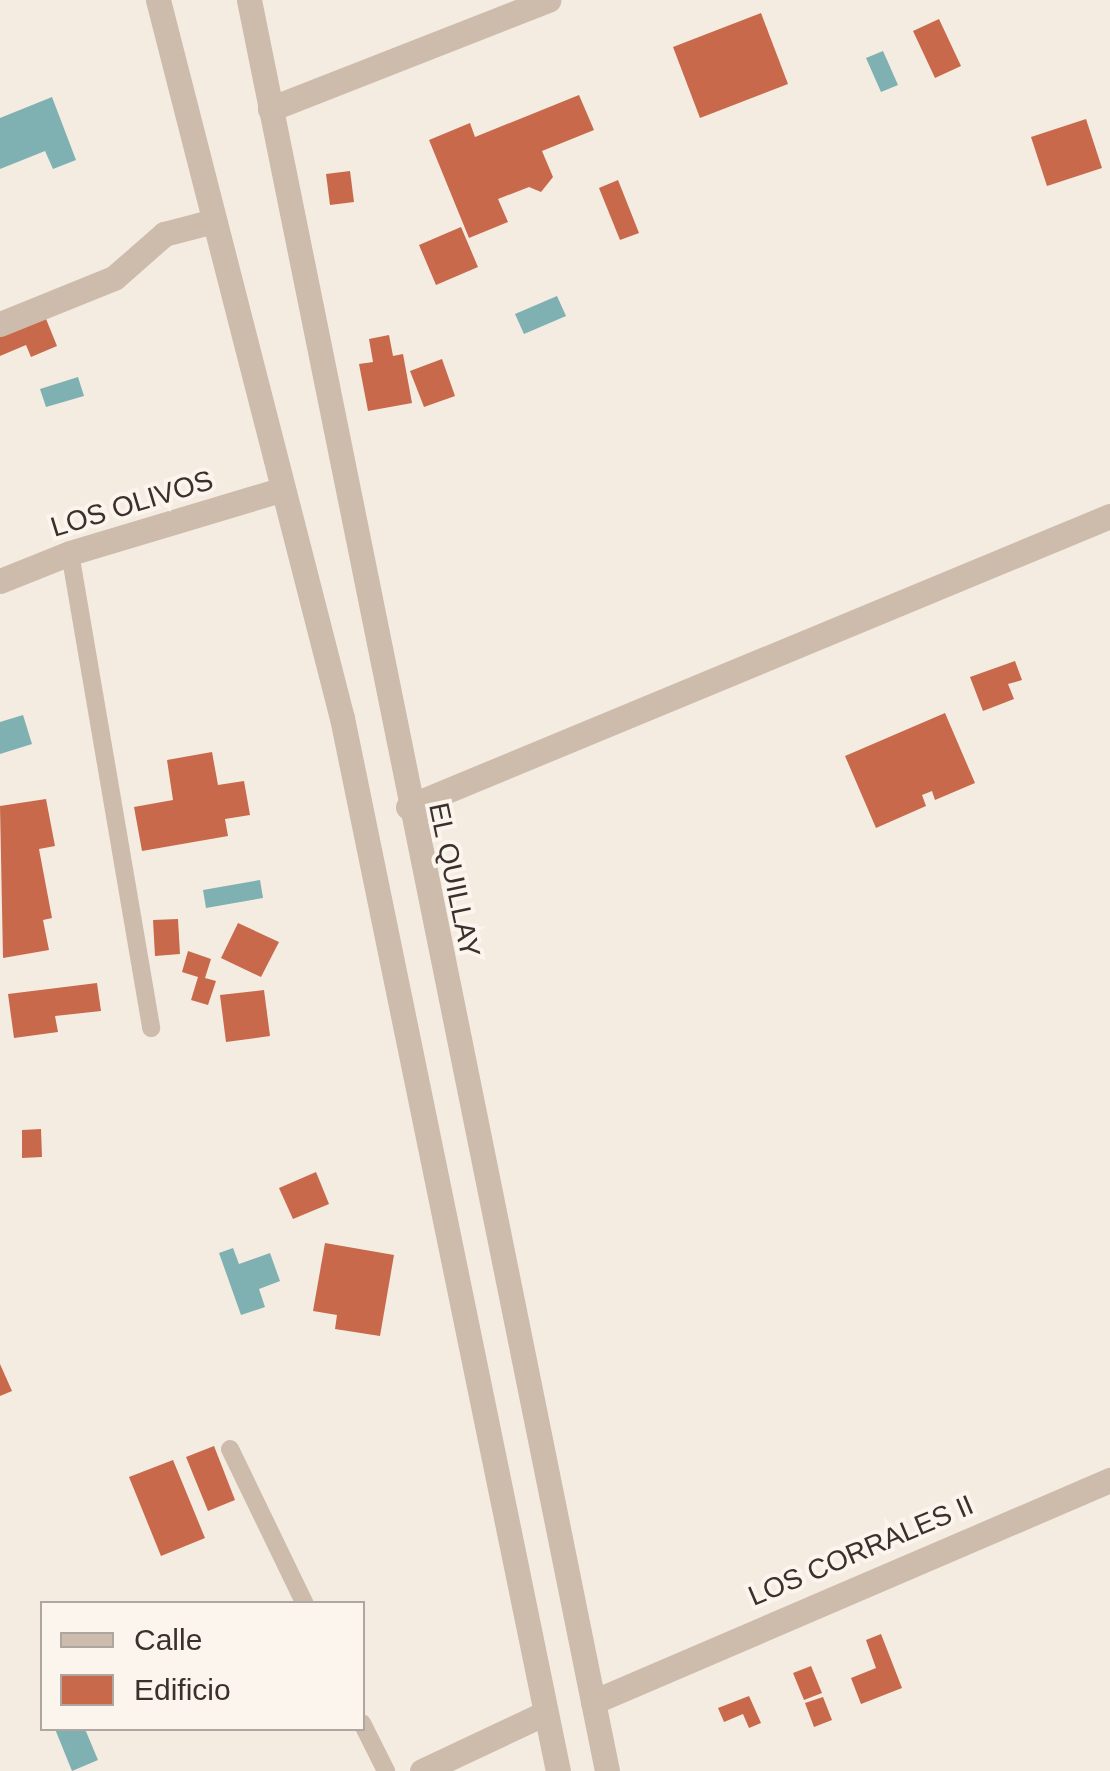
<!DOCTYPE html>
<style>
body{margin:0}
#map{position:relative;width:1110px;height:1771px;overflow:hidden;background:#f4ebe1;font-family:Helvetica,sans-serif}
div>[style]{position:absolute}
.water>*{inset:0;background:#7fb0b2}
.building>*{inset:0;background:#c8694b}
.lane>*{height:18px;margin:-9px;padding:0 9px;transform-origin:9px;border-radius:9px;background:#cdbbac}
.street>*{height:25px;margin:-12.5px;padding:0 12.5px;transform-origin:12.5px;border-radius:12.5px;background:#cdbbac}
span{translate:-50% -50%;white-space:nowrap;text-align:center;line-height:1.15;-webkit-text-stroke:8px #fbf5ee;paint-order:stroke}
.street-label{font-size:28px;color:#3b302b}
.legend{position:absolute;left:40px;top:1601px;width:325px;height:130px;box-sizing:border-box;background:#fbf5ee;border:2px solid #aea6a0;margin:0;padding:12px 18px;list-style:none;font-size:30px;color:#3b302b}
.legend li{display:flex;align-items:center;gap:20px;height:50px}
.legend b{width:50px;border:2px solid #aea6a0}
</style>
<div id="map">
<div class="water">
<i style="clip-path:polygon(883px 51px,898px 85px,881px 92px,866px 58px)"></i>
<i style="clip-path:polygon(52px 97px,76px 160px,53px 169px,45px 151px,0 169px,0 118px)"></i>
<i style="clip-path:polygon(557px 296px,566px 316px,524px 334px,515px 314px)"></i>
<i style="clip-path:polygon(78px 377px,84px 396px,46px 407px,40px 389px)"></i>
<i style="clip-path:polygon(23px 715px,32px 744px,0 754px,0 722px)"></i>
<i style="clip-path:polygon(260px 880px,263px 898px,206px 908px,203px 890px)"></i>
<i style="clip-path:polygon(233px 1248px,239px 1264px,270px 1253px,280px 1281px,259px 1289px,265px 1307px,241px 1315px,219px 1253px)"></i>
<i style="clip-path:polygon(55px 1729px,85px 1729px,98px 1760px,72px 1771px)"></i>
</div>
<div class="building">
<i style="clip-path:polygon(761px 13px,788px 84px,700px 118px,673px 47px)"></i>
<i style="clip-path:polygon(939px 19px,961px 66px,935px 78px,913px 31px)"></i>
<i style="clip-path:polygon(579px 95px,594px 130px,542px 151px,553px 177px,541px 192px,529px 187px,498px 199px,508px 222px,469px 238px,429px 140px,470px 123px,475px 137px)"></i>
<i style="clip-path:polygon(1086px 119px,1102px 168px,1047px 186px,1031px 137px)"></i>
<i style="clip-path:polygon(350px 171px,354px 202px,330px 205px,326px 174px)"></i>
<i style="clip-path:polygon(618px 180px,639px 233px,620px 240px,599px 188px)"></i>
<i style="clip-path:polygon(461px 227px,478px 267px,436px 285px,419px 245px)"></i>
<i style="clip-path:polygon(44px 314px,57px 346px,31px 357px,26px 345px,0 356px,0 331px)"></i>
<i style="clip-path:polygon(389px 335px,393px 356px,403px 354px,412px 403px,368px 411px,359px 364px,373px 362px,369px 339px)"></i>
<i style="clip-path:polygon(442px 359px,455px 396px,424px 407px,410px 371px)"></i>
<i style="clip-path:polygon(1015px 661px,1022px 680px,1008px 684px,1014px 699px,983px 711px,970px 677px)"></i>
<i style="clip-path:polygon(945px 713px,975px 783px,935px 800px,932px 791px,922px 795px,926px 806px,876px 828px,845px 756px)"></i>
<i style="clip-path:polygon(212px 752px,218px 785px,244px 781px,250px 815px,225px 819px,228px 836px,142px 851px,134px 807px,173px 800px,167px 760px)"></i>
<i style="clip-path:polygon(46px 799px,55px 846px,39px 849px,52px 918px,43px 920px,49px 950px,3px 958px,0 806px)"></i>
<i style="clip-path:polygon(178px 919px,180px 954px,155px 956px,153px 920px)"></i>
<i style="clip-path:polygon(238px 923px,279px 942px,261px 977px,221px 958px)"></i>
<i style="clip-path:polygon(188px 951px,211px 959px,205px 978px,216px 981px,208px 1005px,191px 1000px,198px 977px,182px 972px)"></i>
<i style="clip-path:polygon(97px 983px,101px 1011px,55px 1016px,58px 1032px,14px 1038px,8px 994px)"></i>
<i style="clip-path:polygon(264px 990px,270px 1036px,226px 1042px,220px 995px)"></i>
<i style="clip-path:polygon(41px 1129px,42px 1157px,22px 1158px,22px 1130px)"></i>
<i style="clip-path:polygon(316px 1172px,329px 1204px,293px 1219px,279px 1188px)"></i>
<i style="clip-path:polygon(325px 1243px,394px 1255px,380px 1336px,335px 1329px,337px 1315px,313px 1311px)"></i>
<i style="clip-path:polygon(0 1364px,12px 1391px,0 1396px)"></i>
<i style="clip-path:polygon(214px 1446px,235px 1500px,208px 1511px,186px 1457px)"></i>
<i style="clip-path:polygon(173px 1460px,205px 1538px,161px 1556px,129px 1477px)"></i>
<i style="clip-path:polygon(881px 1634px,902px 1688px,861px 1704px,851px 1678px,876px 1668px,866px 1640px)"></i>
<i style="clip-path:polygon(811px 1666px,822px 1693px,804px 1700px,793px 1673px)"></i>
<i style="clip-path:polygon(749px 1696px,761px 1723px,749px 1728px,743px 1714px,724px 1722px,718px 1708px)"></i>
<i style="clip-path:polygon(823px 1697px,832px 1720px,814px 1727px,805px 1703px)"></i>
</div>
<div class="lane">
<i style="left:70px;top:553px;width:482px;rotate:80.3deg"></i>
<i style="left:230px;top:1449px;width:172px;rotate:64.2deg"></i>
<i style="left:362px;top:1723px;width:54px;rotate:63.4deg"></i>
</div>
<div class="street">
<i style="left:158px;top:0;width:741px;rotate:75.63deg"></i>
<i style="left:342px;top:718px;width:1075px;rotate:78.41deg"></i>
<i style="left:249px;top:0;width:1807px;rotate:78.57deg"></i>
<i style="left:270px;top:109px;width:299px;rotate:-21.4deg"></i>
<i style="left:0;top:324px;width:123px;rotate:-22deg"></i>
<i style="left:114px;top:278px;width:67px;rotate:-41.3deg"></i>
<i style="left:164px;top:234px;width:52px;rotate:-14.6deg"></i>
<i style="left:0;top:581px;width:75px;rotate:-21.8deg"></i>
<i style="left:70px;top:553px;width:222px;rotate:-16.7deg"></i>
<i style="left:408px;top:807px;width:760px;rotate:-22.52deg"></i>
<i style="left:593px;top:1702px;width:563px;rotate:-23.24deg"></i>
<i style="left:422px;top:1771px;width:136px;rotate:-25.2deg"></i>
</div>
<div class="street-label">
<span style="left:132px;top:504px;rotate:-17deg">LOS OLIVOS</span>
<span style="left:454px;top:880px;rotate:78deg">EL QUILLAY</span>
<span style="left:861px;top:1551px;rotate:-23deg">LOS CORRALES II</span>
</div>
<ul class="legend">
<li><b style="height:12px;background:#cdbbac"></b>Calle</li>
<li><b style="height:28px;background:#c8694b"></b>Edificio</li>
</ul>
</div>
